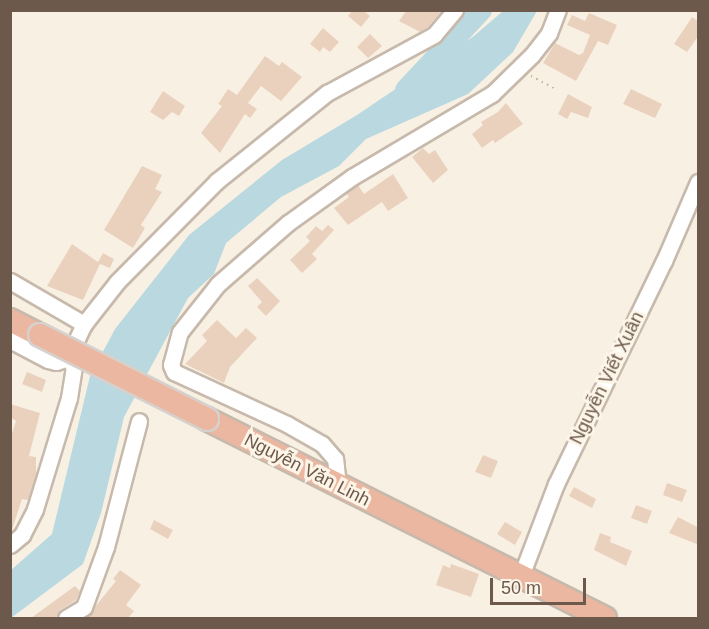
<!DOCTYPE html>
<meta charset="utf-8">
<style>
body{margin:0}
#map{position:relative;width:709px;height:629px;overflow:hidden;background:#f8f1e3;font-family:Arial,sans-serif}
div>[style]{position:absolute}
.water>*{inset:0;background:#bad8df}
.river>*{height:22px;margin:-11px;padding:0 11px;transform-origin:11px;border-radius:11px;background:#bad8df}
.building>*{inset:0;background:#ead1be}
.path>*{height:2px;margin-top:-1px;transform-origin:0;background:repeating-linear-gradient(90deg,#ceb5a2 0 1.5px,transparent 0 6px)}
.roads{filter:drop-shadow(2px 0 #c7b9ab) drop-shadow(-2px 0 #c7b9ab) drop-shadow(0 2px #c7b9ab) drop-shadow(0 -2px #c7b9ab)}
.minor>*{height:15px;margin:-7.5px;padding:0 7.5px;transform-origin:7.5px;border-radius:7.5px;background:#fff}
.highway>*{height:22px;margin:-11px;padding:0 11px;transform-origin:11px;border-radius:11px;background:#ebb7a1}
.bridges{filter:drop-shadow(2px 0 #d6d1cd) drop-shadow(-2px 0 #d6d1cd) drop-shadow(0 2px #d6d1cd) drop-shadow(0 -2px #d6d1cd)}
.highway-bridge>*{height:22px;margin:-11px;padding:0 11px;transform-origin:11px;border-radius:11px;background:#ebb7a1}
span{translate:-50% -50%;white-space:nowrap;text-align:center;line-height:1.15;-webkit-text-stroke:6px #fcf5e8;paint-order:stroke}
.street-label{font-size:18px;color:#6d594c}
.frame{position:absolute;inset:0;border:12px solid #6d594c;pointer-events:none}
.scale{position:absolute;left:490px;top:578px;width:96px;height:27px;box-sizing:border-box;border:3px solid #6d594c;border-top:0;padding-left:8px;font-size:18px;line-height:21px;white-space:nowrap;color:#6d594c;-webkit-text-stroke:4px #fcf5e8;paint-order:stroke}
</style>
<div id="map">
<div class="water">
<i style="clip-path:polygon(503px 11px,537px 11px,513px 52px,468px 94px,366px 139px,339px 166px,281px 197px,226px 243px,214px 274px,188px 298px,124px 417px,101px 513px,83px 564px,11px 618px,10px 571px,52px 534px,90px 376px,115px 329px,189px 235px,282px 160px,357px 115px,474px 36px)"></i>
</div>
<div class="river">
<i style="left:406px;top:90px;width:110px;rotate:-46.8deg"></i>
</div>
<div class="building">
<i style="clip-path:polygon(353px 10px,363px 10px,370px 16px,361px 27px,348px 16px)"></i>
<i style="clip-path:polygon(407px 10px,442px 10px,428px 27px,420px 32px,399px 21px)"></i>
<i style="clip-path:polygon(589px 13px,617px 25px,608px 45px,598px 41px,576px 81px,543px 63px,555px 43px,579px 55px,583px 53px,590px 35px,567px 25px,572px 15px,585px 21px)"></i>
<i style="clip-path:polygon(692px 17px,699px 22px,699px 35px,687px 52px,674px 44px)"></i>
<i style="clip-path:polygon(323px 28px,339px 42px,330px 52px,323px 47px,320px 52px,310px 44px)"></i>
<i style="clip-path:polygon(370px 34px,382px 46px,368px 58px,357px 47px)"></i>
<i style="clip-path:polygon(265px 56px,279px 66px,282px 62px,302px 77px,281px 101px,261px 86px,248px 103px,257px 109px,250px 118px,245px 114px,220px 153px,201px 133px,222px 106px,218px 104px,228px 89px,237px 95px)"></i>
<i style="clip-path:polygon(631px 89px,662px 104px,655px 118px,623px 104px)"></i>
<i style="clip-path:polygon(163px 91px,185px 106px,179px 116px,172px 112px,163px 120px,150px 112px)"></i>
<i style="clip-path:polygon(568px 94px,592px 107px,588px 118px,571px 112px,567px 119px,558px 114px)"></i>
<i style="clip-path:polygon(506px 103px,523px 124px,495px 143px,493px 140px,482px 148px,472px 134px,483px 125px,481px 122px,498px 112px)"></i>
<i style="clip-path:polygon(423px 148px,429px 154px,435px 150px,448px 170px,433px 183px,412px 157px)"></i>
<i style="clip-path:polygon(142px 166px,162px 175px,155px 189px,162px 192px,141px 225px,145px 228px,133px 248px,104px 230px)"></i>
<i style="clip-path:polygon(393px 174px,408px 198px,388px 211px,382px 202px,348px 225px,334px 208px,349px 197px,346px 193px,358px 185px,364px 194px)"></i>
<i style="clip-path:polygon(328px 225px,334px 230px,312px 254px,317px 259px,302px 273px,290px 260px,310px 241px,306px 237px,316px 226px,322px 231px)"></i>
<i style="clip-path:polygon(72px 244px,98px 262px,103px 253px,114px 259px,110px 268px,100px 264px,83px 300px,47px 286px)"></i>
<i style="clip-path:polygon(257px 278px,280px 301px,266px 316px,257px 307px,262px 302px,248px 286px)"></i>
<i style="clip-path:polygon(217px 320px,236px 338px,246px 328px,257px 338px,230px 367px,224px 383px,185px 364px,207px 341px,202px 335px)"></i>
<i style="clip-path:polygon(27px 372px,46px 380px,42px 392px,22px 384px)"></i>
<i style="clip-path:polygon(10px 404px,40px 413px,29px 456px,36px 457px,36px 474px,28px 500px,22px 499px,12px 530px,10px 439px,16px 421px,10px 417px)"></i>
<i style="clip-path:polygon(483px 455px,498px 461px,491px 478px,475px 472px)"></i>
<i style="clip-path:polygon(667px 483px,687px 490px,682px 502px,663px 495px)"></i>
<i style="clip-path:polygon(574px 487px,596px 499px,592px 508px,569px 496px)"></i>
<i style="clip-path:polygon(636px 505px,652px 511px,647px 524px,631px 518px)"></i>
<i style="clip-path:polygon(678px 517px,699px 528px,699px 545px,669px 533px)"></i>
<i style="clip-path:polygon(154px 520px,173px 530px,168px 539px,150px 529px)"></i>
<i style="clip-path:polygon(505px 522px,522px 532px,515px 545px,497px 534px)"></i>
<i style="clip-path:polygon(600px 533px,611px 537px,610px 542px,632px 551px,626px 566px,594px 550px)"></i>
<i style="clip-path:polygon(451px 564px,479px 574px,471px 597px,436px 585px,443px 565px,450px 568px)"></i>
<i style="clip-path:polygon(120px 570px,141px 585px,126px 605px,134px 611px,128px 618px,86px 618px,116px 581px,113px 579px)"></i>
<i style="clip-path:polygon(75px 586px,80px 591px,76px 600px,60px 610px,56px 618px,31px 618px)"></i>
</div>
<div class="path">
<i style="left:531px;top:76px;width:27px;rotate:28deg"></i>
</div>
<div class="roads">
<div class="minor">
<i style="left:10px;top:281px;width:86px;rotate:30.2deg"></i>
<i style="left:10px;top:340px;width:43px;rotate:27.8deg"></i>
<i style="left:48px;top:360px;width:8px;rotate:14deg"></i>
<i style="left:56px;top:362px;width:13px;rotate:-18deg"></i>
<i style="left:68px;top:358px;width:38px;rotate:-65deg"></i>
<i style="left:84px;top:324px;width:53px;rotate:-51.8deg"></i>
<i style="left:117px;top:282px;width:142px;rotate:-45.3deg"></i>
<i style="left:217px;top:181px;width:141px;rotate:-38.7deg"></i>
<i style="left:327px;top:93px;width:122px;rotate:-28.5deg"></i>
<i style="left:434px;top:35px;width:33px;rotate:-50deg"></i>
<i style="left:338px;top:486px;width:27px;rotate:-96deg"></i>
<i style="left:335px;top:459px;width:20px;rotate:-131deg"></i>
<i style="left:322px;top:444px;width:40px;rotate:-150.3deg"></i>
<i style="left:287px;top:424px;width:124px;rotate:-155.3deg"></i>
<i style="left:174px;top:372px;width:8px;rotate:-113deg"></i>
<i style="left:171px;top:365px;width:34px;rotate:-75deg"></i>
<i style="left:180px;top:332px;width:61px;rotate:-51.6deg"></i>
<i style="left:218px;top:284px;width:93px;rotate:-41.1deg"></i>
<i style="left:288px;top:223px;width:79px;rotate:-35.7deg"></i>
<i style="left:352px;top:177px;width:163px;rotate:-30.7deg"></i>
<i style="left:492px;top:94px;width:56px;rotate:-44.3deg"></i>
<i style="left:532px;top:55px;width:28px;rotate:-52deg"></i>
<i style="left:549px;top:33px;width:25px;rotate:-69deg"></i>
<i style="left:10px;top:545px;width:16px;rotate:-40deg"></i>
<i style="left:22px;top:535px;width:29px;rotate:-63deg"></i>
<i style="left:35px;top:509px;width:116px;rotate:-73deg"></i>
<i style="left:69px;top:398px;width:31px;rotate:-81deg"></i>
<i style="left:74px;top:367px;width:11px;rotate:-124deg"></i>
<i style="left:521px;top:576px;width:98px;rotate:-69.2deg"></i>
<i style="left:556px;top:484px;width:248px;rotate:-64.2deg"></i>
<i style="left:664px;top:261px;width:86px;rotate:-66.7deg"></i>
<i style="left:66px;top:618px;width:21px;rotate:-31deg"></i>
<i style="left:84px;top:607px;width:64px;rotate:-69.9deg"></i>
<i style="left:106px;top:547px;width:130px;rotate:-75.3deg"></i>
</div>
<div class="highway">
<i style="left:10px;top:320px;width:34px;rotate:27deg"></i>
<i style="left:207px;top:419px;width:445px;rotate:26.6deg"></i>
</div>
</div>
<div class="bridges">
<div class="highway-bridge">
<i style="left:40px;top:335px;width:187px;rotate:26.7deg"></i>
</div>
</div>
<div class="street-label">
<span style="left:607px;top:378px;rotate:-64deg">Nguyễn Viết Xuân</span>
<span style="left:307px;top:470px;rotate:27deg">Nguyễn Văn Linh</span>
</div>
<div class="frame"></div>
<div class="scale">50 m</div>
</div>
